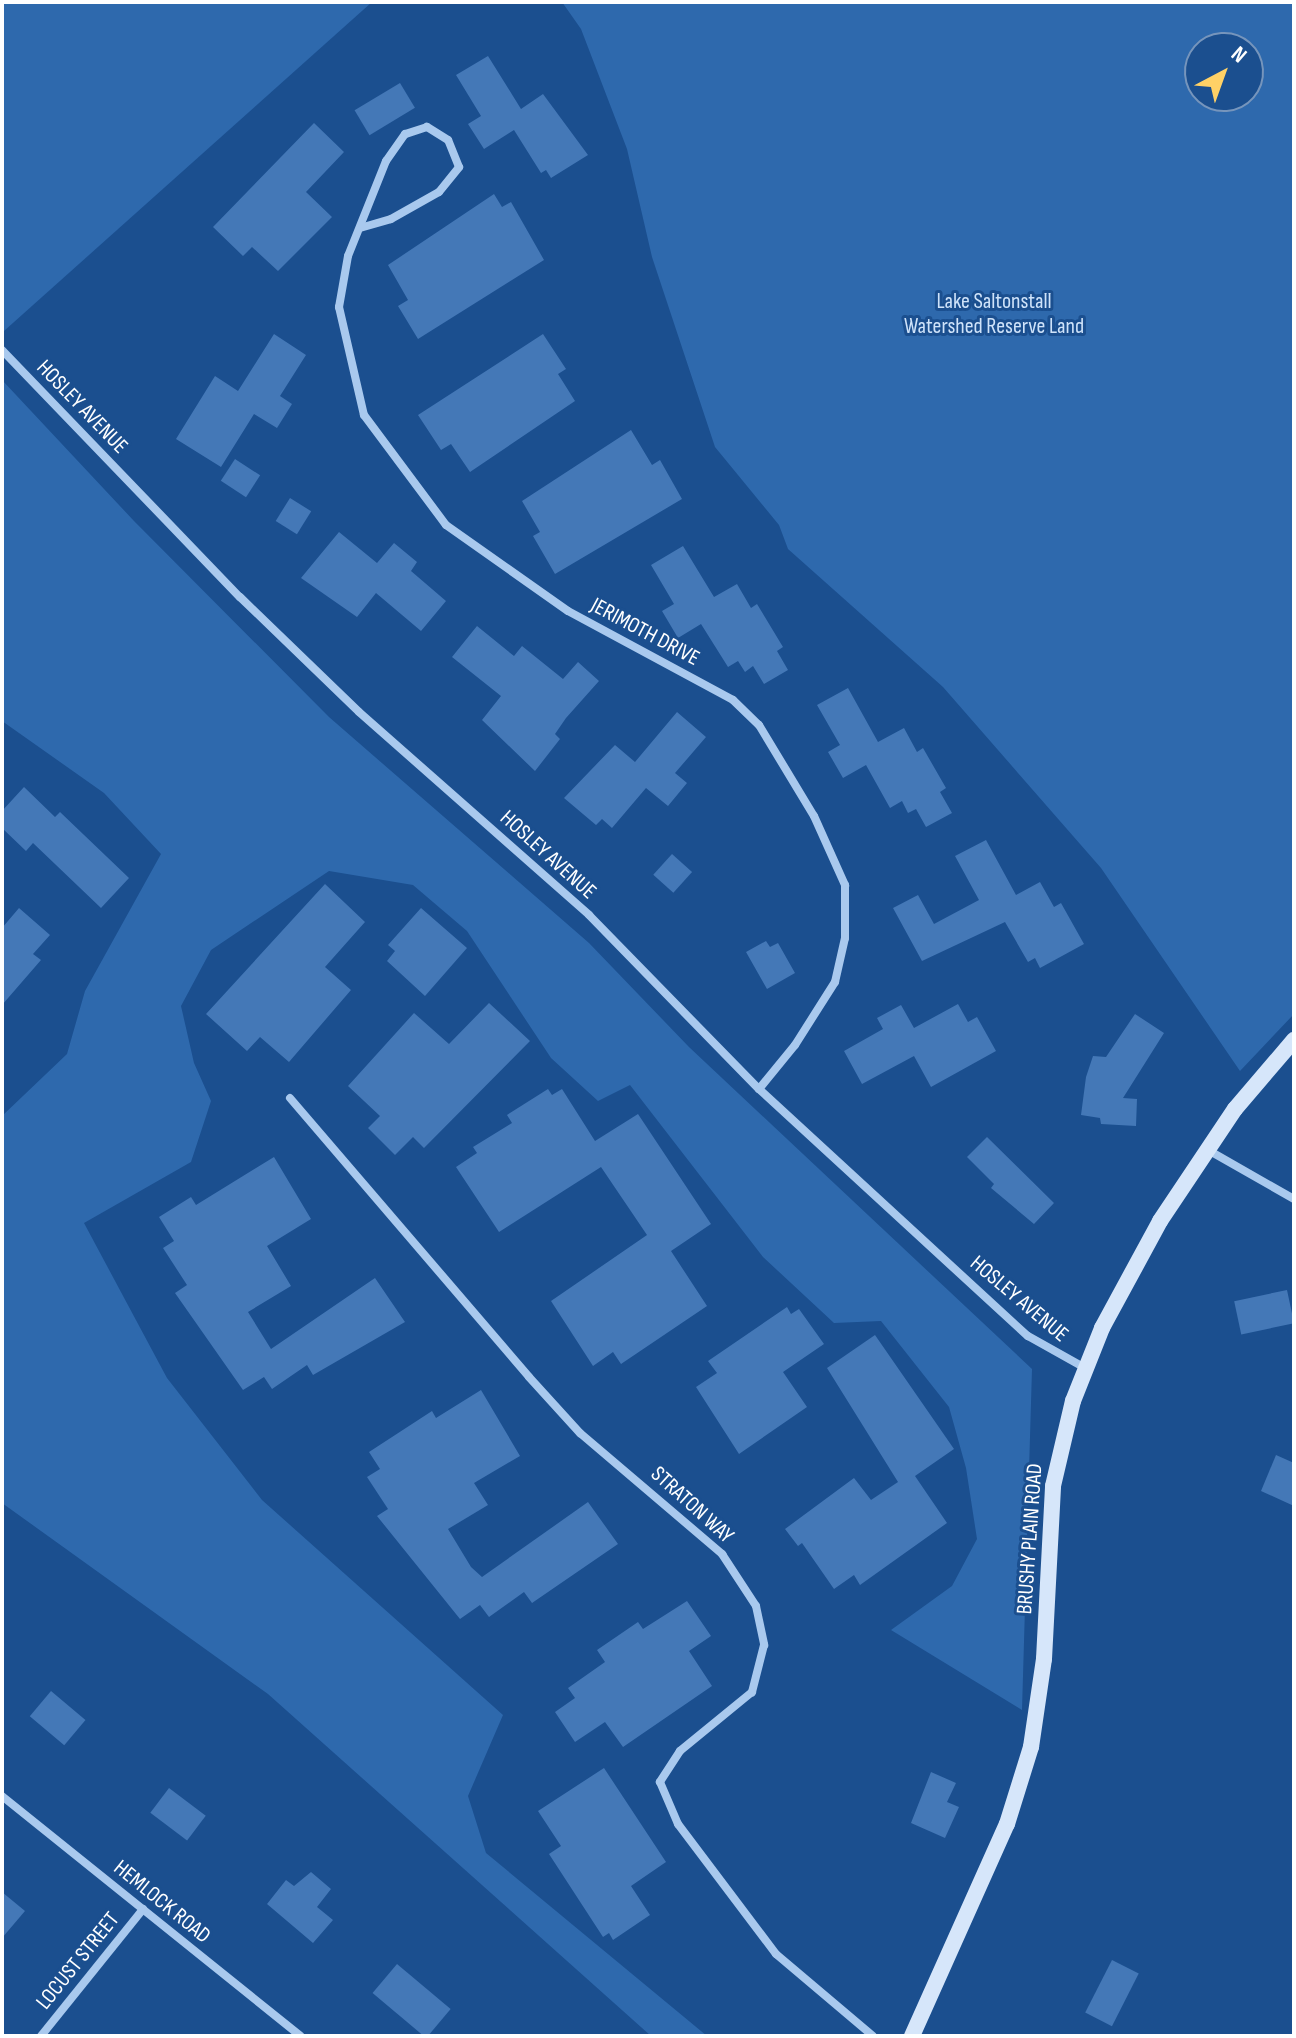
<!DOCTYPE html>
<style>
body{margin:0}
#map{position:relative;width:1296px;height:2038px;overflow:hidden;background:#1b4f8f;font-family:"Sofia Sans Condensed",sans-serif}
div>[style]{position:absolute}
.green>*{inset:0;background:#2e69ad}
.building>*{inset:0;background:#4478b7;transform-origin:0 0}
.street>*{height:8px;margin:-4px;padding:0 4px;transform-origin:4px;border-radius:4px;background:#a9c9ee}
.secondary>*{height:16px;margin:-8px;padding:0 8px;transform-origin:8px;border-radius:8px;background:#d6e6fa}
span{translate:-50% -50%;white-space:nowrap;text-align:center;line-height:1.15;-webkit-text-stroke:6px #1b4f8f;paint-order:stroke}
.park-label{font-size:22px;color:#cfe3fa}
.street-label{font-size:22px;color:#fff}
.frame{position:absolute;inset:0;border:4px solid #fff;pointer-events:none}
.north{position:absolute;left:1184px;top:32px;width:80px;height:80px;box-sizing:border-box;background:#1b4f8f;border:2px solid #7695bc;border-radius:50%;rotate:41deg;font-size:22px;font-weight:700;line-height:32px;text-align:center;color:#fff}
.north::after{content:'';display:block;margin:auto;width:28px;height:36px;background:#ffd166;clip-path:polygon(50% 0,100% 100%,50% 72%,0 100%)}
</style>
<div id="map">
<div class="green">
<div style="clip-path:polygon(2px 2px,372px 2px,4px 331px)"></div>
<div style="clip-path:polygon(evenodd,562px 2px,1294px 2px,1294px 1014px,1240px 1071px,1101px 868px,943px 687px,788px 549px,779px 525px,715px 447px,652px 257px,627px 149px,581px 29px,562px 2px,1200px 48px,1248px 48px,1248px 96px,1200px 96px,1200px 48px)"></div>
<div style="clip-path:polygon(2px 380px,134px 521px,329px 717px,589px 943px,689px 1047px,1032px 1369px,1022px 1710px,891px 1630px,952px 1586px,977px 1539px,966px 1468px,949px 1407px,881px 1321px,834px 1323px,763px 1257px,630px 1085px,598px 1101px,551px 1058px,467px 931px,413px 885px,329px 871px,211px 950px,181px 1006px,194px 1063px,211px 1101px,191px 1162px,84px 1223px,167px 1378px,262px 1500px,503px 1715px,468px 1796px,486px 1853px,707px 2036px,651px 2036px,268px 1694px,2px 1503px,2px 1116px,67px 1054px,85px 991px,161px 854px,104px 793px,2px 721px)"></div>
</div>
<div class="building">
<div style="clip-path:polygon(488px 56px,521px 109px,543px 94px,588px 155px,551px 178px,546px 170px,541px 173px,514px 130px,484px 149px,468px 124px,481px 116px,456px 75px)"></div>
<div style="left:400px;top:83px;width:29px;height:53px;rotate:59deg"></div>
<div style="clip-path:polygon(314px 123px,344px 152px,306px 192px,332px 217px,278px 271px,252px 247px,243px 256px,213px 227px)"></div>
<div style="clip-path:polygon(494px 194px,502px 207px,511px 202px,544px 260px,418px 339px,398px 306px,408px 300px,388px 265px)"></div>
<div style="clip-path:polygon(274px 334px,306px 355px,280px 396px,292px 404px,277px 428px,254px 414px,221px 467px,176px 439px,215px 376px,238px 391px)"></div>
<div style="clip-path:polygon(543px 334px,566px 369px,558px 374px,575px 401px,470px 472px,451px 444px,441px 450px,418px 415px)"></div>
<div style="clip-path:polygon(631px 430px,652px 465px,660px 460px,682px 499px,555px 574px,533px 536px,540px 532px,522px 501px)"></div>
<div style="left:235px;top:459px;width:30px;height:26px;rotate:33deg"></div>
<div style="left:290px;top:498px;width:25px;height:27px;rotate:32deg"></div>
<div style="clip-path:polygon(339px 532px,377px 563px,394px 543px,417px 562px,411px 571px,446px 601px,421px 631px,376px 593px,357px 617px,301px 578px)"></div>
<div style="clip-path:polygon(683px 546px,714px 597px,737px 584px,751px 608px,757px 604px,783px 647px,777px 651px,788px 670px,764px 684px,753px 666px,745px 672px,738px 661px,728px 667px,701px 624px,678px 638px,662px 611px,674px 604px,651px 565px)"></div>
<div style="clip-path:polygon(477px 626px,514px 656px,522px 646px,563px 679px,578px 662px,599px 681px,566px 718px,555px 734px,560px 739px,535px 771px,482px 720px,501px 696px,452px 657px)"></div>
<div style="clip-path:polygon(848px 688px,878px 742px,904px 728px,917px 752px,923px 748px,946px 788px,940px 792px,952px 813px,926px 827px,916px 809px,908px 813px,902px 801px,890px 808px,866px 765px,843px 778px,828px 752px,840px 745px,817px 705px)"></div>
<div style="clip-path:polygon(677px 712px,706px 737px,675px 773px,687px 783px,668px 806px,646px 788px,612px 828px,602px 819px,596px 825px,564px 798px,615px 745px,635px 762px)"></div>
<div style="clip-path:polygon(24px 787px,55px 817px,60px 812px,129px 878px,101px 908px,33px 843px,26px 851px,2px 828px,2px 811px)"></div>
<div style="clip-path:polygon(986px 840px,1016px 895px,1040px 882px,1054px 907px,1061px 903px,1084px 944px,1040px 968px,1035px 958px,1028px 962px,1005px 922px,922px 961px,893px 908px,918px 895px,934px 924px,979px 900px,955px 856px)"></div>
<div style="left:672px;top:854px;width:27px;height:28px;rotate:42deg"></div>
<div style="clip-path:polygon(325px 884px,365px 922px,325px 967px,351px 990px,289px 1062px,260px 1037px,247px 1051px,206px 1014px)"></div>
<div style="clip-path:polygon(19px 908px,50px 935px,33px 954px,41px 960px,2px 1005px,2px 928px)"></div>
<div style="clip-path:polygon(421px 908px,467px 948px,425px 996px,387px 961px,395px 951px,388px 945px)"></div>
<div style="clip-path:polygon(766px 941px,770px 947px,778px 943px,795px 973px,767px 989px,746px 952px)"></div>
<div style="clip-path:polygon(489px 1003px,530px 1041px,424px 1148px,413px 1137px,395px 1155px,368px 1128px,380px 1116px,348px 1086px,414px 1013px,449px 1044px)"></div>
<div style="clip-path:polygon(958px 1004px,968px 1022px,977px 1017px,996px 1051px,931px 1087px,914px 1056px,862px 1084px,844px 1051px,883px 1029px,877px 1018px,901px 1005px,914px 1028px)"></div>
<div style="clip-path:polygon(1135px 1014px,1164px 1033px,1123px 1098px,1137px 1099px,1136px 1126px,1101px 1124px,1100px 1118px,1081px 1115px,1086px 1077px,1093px 1056px,1106px 1057px)"></div>
<div style="clip-path:polygon(548px 1089px,552px 1095px,562px 1089px,595px 1141px,638px 1114px,711px 1224px,671px 1251px,707px 1306px,621px 1364px,613px 1352px,593px 1366px,551px 1301px,647px 1235px,601px 1167px,499px 1232px,456px 1167px,477px 1153px,473px 1147px,512px 1123px,507px 1115px)"></div>
<div style="clip-path:polygon(987px 1137px,1054px 1203px,1034px 1224px,991px 1188px,994px 1184px,967px 1157px)"></div>
<div style="clip-path:polygon(274px 1157px,311px 1219px,267px 1246px,291px 1286px,248px 1312px,271px 1349px,375px 1278px,405px 1322px,313px 1375px,307px 1365px,272px 1389px,264px 1377px,243px 1390px,175px 1293px,187px 1285px,163px 1248px,174px 1241px,159px 1217px,191px 1197px,196px 1205px)"></div>
<div style="left:1287px;top:1290px;width:34px;height:54px;rotate:78deg"></div>
<div style="clip-path:polygon(787px 1307px,791px 1314px,799px 1309px,824px 1344px,783px 1372px,807px 1407px,739px 1454px,696px 1387px,717px 1373px,708px 1361px)"></div>
<div style="clip-path:polygon(875px 1335px,954px 1449px,915px 1476px,947px 1523px,860px 1585px,854px 1575px,834px 1589px,802px 1543px,798px 1546px,785px 1529px,854px 1478px,871px 1500px,898px 1482px,827px 1368px)"></div>
<div style="clip-path:polygon(481px 1390px,520px 1456px,474px 1483px,488px 1505px,448px 1529px,471px 1567px,482px 1577px,588px 1502px,618px 1544px,532px 1603px,524px 1592px,489px 1617px,480px 1605px,460px 1619px,377px 1516px,388px 1509px,367px 1477px,380px 1469px,369px 1452px,432px 1411px,436px 1418px)"></div>
<div style="clip-path:polygon(1276px 1455px,1294px 1463px,1294px 1506px,1261px 1491px)"></div>
<div style="clip-path:polygon(687px 1601px,711px 1636px,689px 1651px,712px 1686px,623px 1747px,605px 1722px,575px 1742px,555px 1712px,575px 1698px,568px 1688px,605px 1662px,597px 1650px,638px 1622px,643px 1629px)"></div>
<div style="left:51px;top:1691px;width:45px;height:33px;rotate:40deg"></div>
<div style="clip-path:polygon(604px 1768px,666px 1862px,631px 1886px,650px 1915px,613px 1940px,609px 1933px,603px 1937px,549px 1854px,561px 1846px,538px 1811px)"></div>
<div style="clip-path:polygon(931px 1772px,956px 1783px,947px 1802px,959px 1807px,945px 1838px,911px 1823px)"></div>
<div style="left:169px;top:1788px;width:46px;height:31px;rotate:37deg"></div>
<div style="clip-path:polygon(311px 1872px,331px 1889px,317px 1907px,333px 1920px,313px 1943px,267px 1904px,286px 1880px,294px 1886px)"></div>
<div style="clip-path:polygon(2px 1892px,25px 1911px,2px 1938px)"></div>
<div style="left:1112px;top:1960px;width:30px;height:59px;rotate:27deg"></div>
<div style="left:397px;top:1964px;width:70px;height:38px;rotate:40deg"></div>
</div>
<div class="street">
<div style="left:360px;top:228px;width:32px;rotate:-16deg"></div>
<div style="left:391px;top:219px;width:55px;rotate:-29.4deg"></div>
<div style="left:439px;top:192px;width:32px;rotate:-51deg"></div>
<div style="left:459px;top:167px;width:29px;rotate:-112deg"></div>
<div style="left:448px;top:140px;width:25px;rotate:-148deg"></div>
<div style="left:427px;top:127px;width:23px;rotate:162deg"></div>
<div style="left:405px;top:134px;width:33px;rotate:125deg"></div>
<div style="left:386px;top:161px;width:102px;rotate:111.8deg"></div>
<div style="left:348px;top:256px;width:52px;rotate:100deg"></div>
<div style="left:339px;top:307px;width:111px;rotate:77deg"></div>
<div style="left:364px;top:415px;width:137px;rotate:53.3deg"></div>
<div style="left:446px;top:525px;width:149px;rotate:35.2deg"></div>
<div style="left:568px;top:611px;width:187px;rotate:28.3deg"></div>
<div style="left:733px;top:700px;width:36px;rotate:44deg"></div>
<div style="left:759px;top:725px;width:106px;rotate:58.9deg"></div>
<div style="left:814px;top:816px;width:76px;rotate:65.8deg"></div>
<div style="left:845px;top:885px;width:53px;rotate:90deg"></div>
<div style="left:845px;top:938px;width:45px;rotate:102.8deg"></div>
<div style="left:835px;top:982px;width:75px;rotate:122.4deg"></div>
<div style="left:795px;top:1045px;width:57px;rotate:129.3deg"></div>
<div style="left:2px;top:350px;width:343px;rotate:46.1deg"></div>
<div style="left:240px;top:597px;width:165px;rotate:44deg"></div>
<div style="left:359px;top:712px;width:307px;rotate:41.4deg"></div>
<div style="left:589px;top:915px;width:243px;rotate:45.7deg"></div>
<div style="left:759px;top:1089px;width:365px;rotate:42.6deg"></div>
<div style="left:1028px;top:1336px;width:65px;rotate:29.3deg"></div>
<div style="left:290px;top:1098px;width:367px;rotate:49.4deg"></div>
<div style="left:529px;top:1377px;width:76px;rotate:47.7deg"></div>
<div style="left:580px;top:1433px;width:187px;rotate:40.4deg"></div>
<div style="left:722px;top:1554px;width:62px;rotate:56.8deg"></div>
<div style="left:756px;top:1606px;width:40px;rotate:78deg"></div>
<div style="left:764px;top:1645px;width:49px;rotate:104.3deg"></div>
<div style="left:752px;top:1692px;width:93px;rotate:140.7deg"></div>
<div style="left:680px;top:1751px;width:37px;rotate:123deg"></div>
<div style="left:660px;top:1782px;width:46px;rotate:66.8deg"></div>
<div style="left:678px;top:1824px;width:163px;rotate:53deg"></div>
<div style="left:776px;top:1954px;width:127px;rotate:40.2deg"></div>
<div style="left:1208px;top:1150px;width:99px;rotate:29.7deg"></div>
<div style="left:2px;top:1796px;width:383px;rotate:38.8deg"></div>
<div style="left:41px;top:2036px;width:163px;rotate:-51.2deg"></div>
</div>
<div class="secondary">
<div style="left:912px;top:2036px;width:232px;rotate:-65.9deg"></div>
<div style="left:1007px;top:1824px;width:81px;rotate:-72.7deg"></div>
<div style="left:1031px;top:1747px;width:89px;rotate:-81.6deg"></div>
<div style="left:1044px;top:1659px;width:173px;rotate:-87deg"></div>
<div style="left:1053px;top:1486px;width:87px;rotate:-76.8deg"></div>
<div style="left:1073px;top:1401px;width:79px;rotate:-68.3deg"></div>
<div style="left:1102px;top:1328px;width:122px;rotate:-61.5deg"></div>
<div style="left:1160px;top:1221px;width:135px;rotate:-56.2deg"></div>
<div style="left:1235px;top:1109px;width:91px;rotate:-49.5deg"></div>
</div>
<div class="park-label">
<span style="left:994px;top:314px">Lake Saltonstall<br>Watershed Reserve Land</span>
</div>
<div class="street-label">
<span style="left:82px;top:407px;rotate:46deg">HOSLEY AVENUE</span>
<span style="left:645px;top:632px;rotate:28deg">JERIMOTH DRIVE</span>
<span style="left:548px;top:855px;rotate:42deg">HOSLEY AVENUE</span>
<span style="left:1019px;top:1299px;rotate:40deg">HOSLEY AVENUE</span>
<span style="left:692px;top:1505px;rotate:42deg">STRATON WAY</span>
<span style="left:1030px;top:1539px;rotate:-86deg">BRUSHY PLAIN ROAD</span>
<span style="left:162px;top:1902px;rotate:39deg">HEMLOCK ROAD</span>
<span style="left:78px;top:1961px;rotate:-51deg">LOCUST STREET</span>
</div>
<div class="frame"></div>
<div class="north">N</div>
</div>
